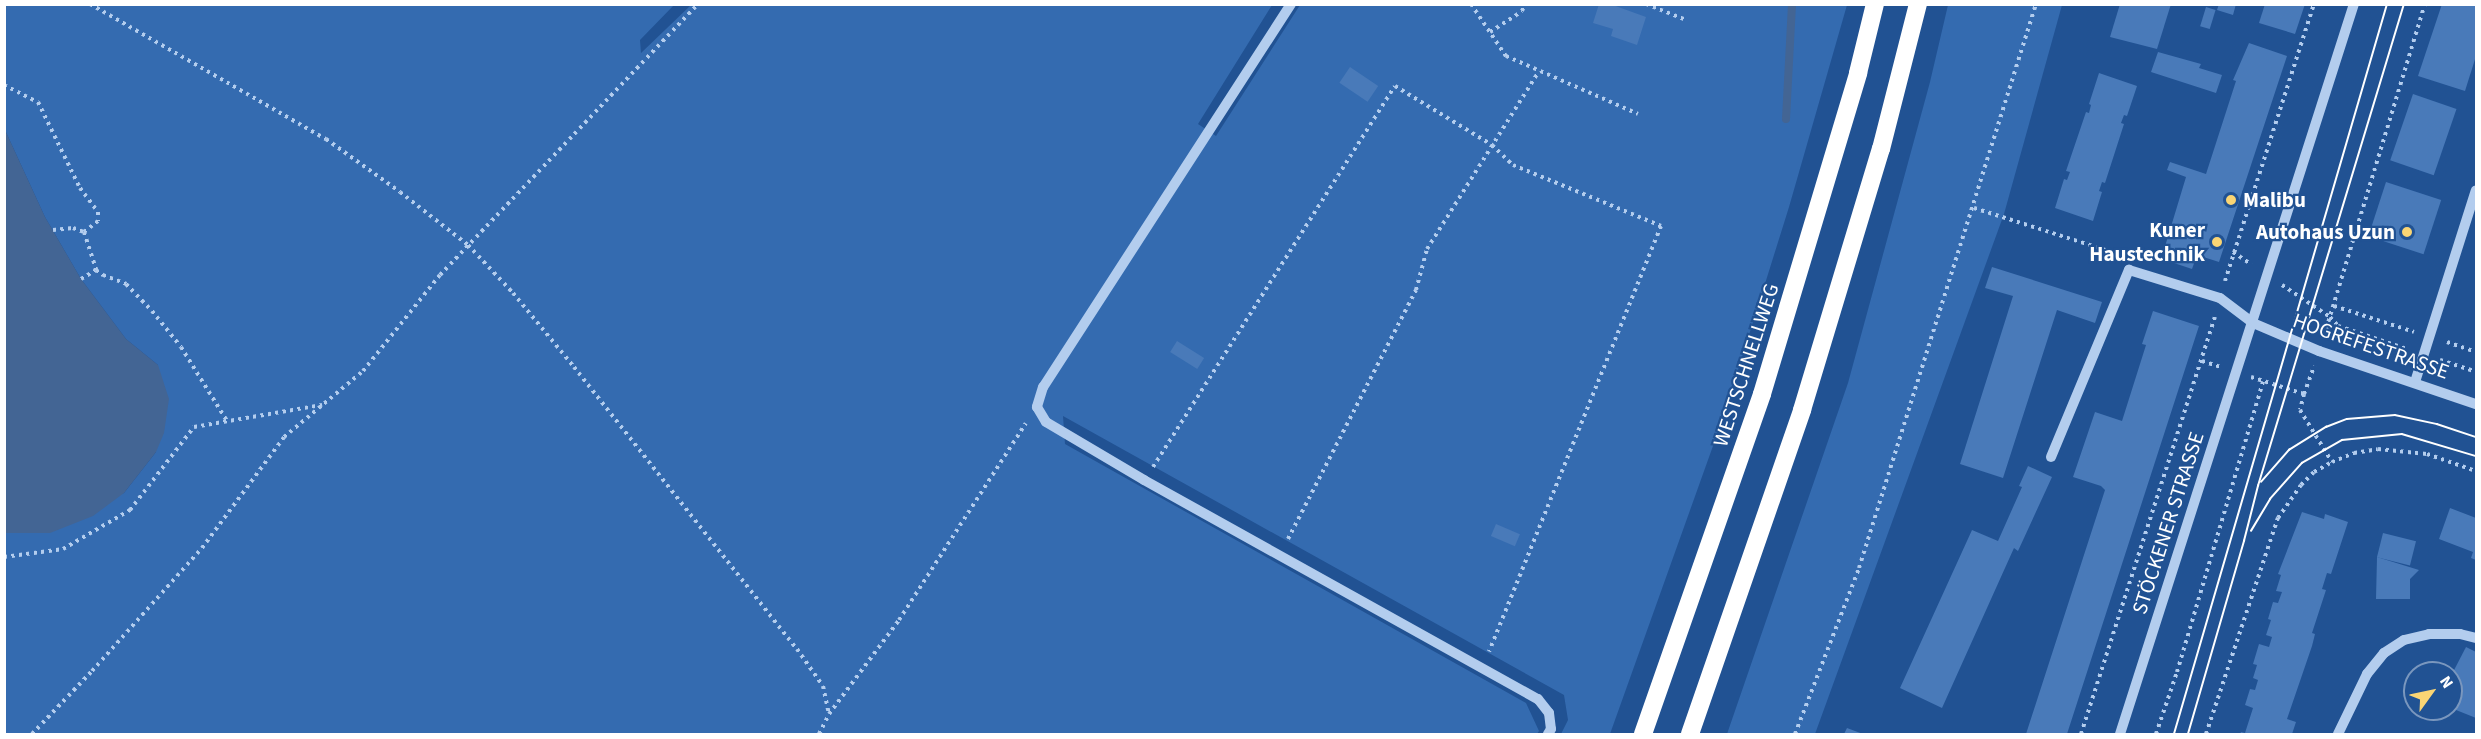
<!DOCTYPE html>
<meta charset="utf-8">
<style>
body{margin:0}
#map{position:relative;width:2481px;height:739px;overflow:hidden;background:#215293;font-family:"Source Sans 3",sans-serif}
div>[style]{position:absolute}
.green>*{inset:0;background:#346bb0}
.water>*{inset:0;background:#436594}
.stream>*{height:8px;margin:-4px;padding:0 4px;transform-origin:4px;border-radius:4px;background:#436594}
.building>*{inset:0;background:#497ab9;transform-origin:0 0}
.path>*{height:4px;margin-top:-2px;transform-origin:0;background:repeating-linear-gradient(90deg,#b3cdee 0 3px,transparent 0 7.5px)}
.minor>*{height:10px;margin:-5px;padding:0 5px;transform-origin:5px;border-radius:5px;background:#b3cdee}
.highway>*{height:18px;margin:-9px;padding:0 9px;transform-origin:9px;border-radius:9px;background:#fff}
.tram>*{height:1.5px;margin:-0.75px;padding:0 0.75px;transform-origin:0.75px;border-radius:0.75px;background:#fff}
.dots>*{width:16px;height:16px;translate:-50% -50%;box-sizing:border-box;border:3px solid #215293;border-radius:50%}
span{translate:-50% -50%;white-space:nowrap;text-align:center;line-height:1.15;-webkit-text-stroke:4.5px #215293;paint-order:stroke}
.poi-label{font-size:21px;color:#fff;font-weight:700}
.left{translate:0 -50%;text-align:left}
.right{translate:-100% -50%;text-align:right}
.street-label{font-size:21px;color:#fff}
.frame{position:absolute;inset:0;border:6px solid #fff;pointer-events:none}
.north{position:absolute;left:2403px;top:661px;width:60px;height:60px;box-sizing:border-box;background:#215293;border:2px solid #7a97be;border-radius:50%;rotate:57deg;font-size:16px;font-weight:700;line-height:24px;text-align:center;color:#fff}
.north::after{content:'';display:block;margin:auto;width:21px;height:27px;background:#fad574;clip-path:polygon(50% 0,100% 100%,50% 72%,0 100%)}
</style>
<div id="map">
<div class="green">
<div style="clip-path:polygon(4px 5px,674px 5px,640px 40px,641px 53px,691px 5px,1272px 5px,1198px 124px,1216px 136px,1300px 5px,1847px 5px,1789px 207px,1723px 418px,1610px 734px,1561px 734px,1568px 720px,1564px 695px,1063px 416px,1065px 444px,1526px 703px,1539px 731px,1537px 734px,5px 734px,5px 533px,14px 532px,124px 493px,156px 452px,158px 365px,126px 339px,81px 279px,45px 217px,5px 130px)"></div>
<div style="clip-path:polygon(1948px 5px,2062px 5px,2004px 214px,1815px 734px,1727px 734px,1848px 383px,1930px 82px)"></div>
</div>
<div class="water">
<div style="clip-path:polygon(5px 130px,45px 217px,81px 279px,126px 339px,158px 365px,169px 399px,164px 433px,156px 452px,124px 493px,93px 516px,50px 533px,5px 533px)"></div>
</div>
<div class="stream">
<div style="left:1786px;top:119px;width:115px;rotate:-87deg"></div>
</div>
<div class="building">
<div style="clip-path:polygon(1599px 4px,1610px 4px,1646px 17px,1637px 45px,1611px 36px,1613px 29px,1593px 23px)"></div>
<div style="clip-path:polygon(2120px 4px,2171px 4px,2157px 49px,2110px 37px)"></div>
<div style="clip-path:polygon(2219px 4px,2236px 4px,2233px 15px,2217px 10px)"></div>
<div style="clip-path:polygon(2265px 4px,2305px 4px,2295px 34px,2259px 23px)"></div>
<div style="clip-path:polygon(2442px 4px,2476px 4px,2476px 56px,2465px 91px,2418px 76px)"></div>
<div style="left:2206px;top:7px;width:10px;height:20px;rotate:17deg"></div>
<div style="clip-path:polygon(2249px 43px,2287px 56px,2219px 262px,2197px 255px,2192px 269px,2165px 260px,2163px 253px,2186px 177px,2167px 170px,2170px 162px,2206px 174px,2236px 81px,2233px 80px)"></div>
<div style="clip-path:polygon(2158px 52px,2201px 64px,2199px 68px,2222px 75px,2216px 93px,2151px 72px)"></div>
<div style="left:1350px;top:67px;width:34px;height:19px;rotate:34deg"></div>
<div style="clip-path:polygon(2099px 73px,2137px 86px,2127px 116px,2124px 115px,2121px 123px,2124px 124px,2105px 183px,2102px 182px,2099px 191px,2102px 192px,2093px 221px,2055px 208px,2064px 179px,2067px 180px,2070px 172px,2066px 171px,2086px 112px,2089px 113px,2091px 105px,2089px 104px)"></div>
<div style="left:2413px;top:94px;width:46px;height:70px;rotate:19deg"></div>
<div style="left:2386px;top:182px;width:58px;height:57px;rotate:18deg"></div>
<div style="clip-path:polygon(1992px 267px,2102px 302px,2095px 323px,2057px 310px,2003px 478px,1960px 464px,2013px 296px,1985px 288px)"></div>
<div style="clip-path:polygon(2153px 311px,2199px 326px,2067px 734px,2026px 734px,2105px 490px,2101px 486px,2073px 477px,2095px 412px,2122px 421px,2146px 345px,2142px 344px)"></div>
<div style="left:1177px;top:341px;width:32px;height:13px;rotate:32deg"></div>
<div style="clip-path:polygon(2028px 466px,2052px 477px,2018px 551px,2014px 548px,1942px 708px,1900px 688px,1972px 530px,1998px 541px,2022px 487px,2019px 486px)"></div>
<div style="clip-path:polygon(2450px 508px,2476px 518px,2476px 560px,2471px 558px,2473px 552px,2439px 539px)"></div>
<div style="clip-path:polygon(2302px 512px,2324px 519px,2325px 514px,2348px 522px,2331px 574px,2327px 573px,2322px 589px,2326px 590px,2312px 633px,2315px 634px,2312px 646px,2287px 719px,2296px 722px,2292px 734px,2240px 734px,2241px 732px,2245px 733px,2253px 708px,2245px 705px,2250px 689px,2255px 690px,2258px 680px,2253px 678px,2257px 665px,2253px 664px,2259px 644px,2269px 647px,2272px 637px,2266px 635px,2271px 620px,2268px 619px,2273px 602px,2278px 603px,2282px 592px,2276px 591px,2281px 575px,2278px 574px)"></div>
<div style="left:1496px;top:524px;width:26px;height:13px;rotate:23deg"></div>
<div style="left:2383px;top:533px;width:34px;height:25px;rotate:14deg"></div>
<div style="clip-path:polygon(2377px 557px,2419px 570px,2410px 579px,2410px 599px,2376px 599px)"></div>
<div style="clip-path:polygon(2466px 647px,2476px 652px,2476px 718px,2451px 708px,2451px 676px)"></div>
<div style="clip-path:polygon(1847px 728px,1863px 734px,1844px 734px)"></div>
</div>
<div class="path">
<div style="left:90px;top:4px;width:272px;rotate:29.8deg"></div>
<div style="left:326px;top:139px;width:91px;rotate:35.6deg"></div>
<div style="left:400px;top:192px;width:86px;rotate:37.9deg"></div>
<div style="left:468px;top:245px;width:66px;rotate:46.8deg"></div>
<div style="left:513px;top:293px;width:96px;rotate:50.5deg"></div>
<div style="left:574px;top:367px;width:360px;rotate:51.7deg"></div>
<div style="left:797px;top:649px;width:45px;rotate:54.9deg"></div>
<div style="left:823px;top:686px;width:29px;rotate:78deg"></div>
<div style="left:1471px;top:4px;width:63px;rotate:56.1deg"></div>
<div style="left:1506px;top:56px;width:144px;rotate:23.7deg"></div>
<div style="left:1646px;top:4px;width:43px;rotate:21.8deg"></div>
<div style="left:1490px;top:32px;width:38px;rotate:-33deg"></div>
<div style="left:1522px;top:11px;width:8px;rotate:-67deg"></div>
<div style="left:4px;top:85px;width:38px;rotate:27deg"></div>
<div style="left:38px;top:102px;width:96px;rotate:64deg"></div>
<div style="left:80px;top:188px;width:30px;rotate:53deg"></div>
<div style="left:98px;top:212px;width:9px;rotate:90deg"></div>
<div style="left:98px;top:221px;width:18px;rotate:142deg"></div>
<div style="left:84px;top:232px;width:40px;rotate:72deg"></div>
<div style="left:96px;top:270px;width:9px;rotate:36deg"></div>
<div style="left:103px;top:275px;width:25px;rotate:21deg"></div>
<div style="left:126px;top:284px;width:37px;rotate:46deg"></div>
<div style="left:152px;top:311px;width:46px;rotate:51.1deg"></div>
<div style="left:181px;top:347px;width:87px;rotate:58.1deg"></div>
<div style="left:1974px;top:208px;width:154px;rotate:17.7deg"></div>
<div style="left:53px;top:230px;width:20px;rotate:-6deg"></div>
<div style="left:73px;top:228px;width:12px;rotate:20deg"></div>
<div style="left:2233px;top:252px;width:22px;rotate:34deg"></div>
<div style="left:81px;top:279px;width:17px;rotate:-31deg"></div>
<div style="left:2225px;top:281px;width:291px;rotate:-72.2deg"></div>
<div style="left:2282px;top:285px;width:58px;rotate:33.7deg"></div>
<div style="left:2330px;top:317px;width:12px;rotate:48deg"></div>
<div style="left:2338px;top:326px;width:73px;rotate:18.4deg"></div>
<div style="left:2334px;top:306px;width:84px;rotate:18deg"></div>
<div style="left:2324px;top:336px;width:347px;rotate:-73.1deg"></div>
<div style="left:2447px;top:342px;width:31px;rotate:19deg"></div>
<div style="left:2440px;top:360px;width:38px;rotate:18deg"></div>
<div style="left:2202px;top:361px;width:20px;rotate:18deg"></div>
<div style="left:2251px;top:377px;width:56px;rotate:17.8deg"></div>
<div style="left:2304px;top:394px;width:30px;rotate:-70deg"></div>
<div style="left:2304px;top:394px;width:16px;rotate:104deg"></div>
<div style="left:2300px;top:410px;width:61px;rotate:58.4deg"></div>
<div style="left:1153px;top:467px;width:451px;rotate:-57.6deg"></div>
<div style="left:1395px;top:86px;width:114px;rotate:31.3deg"></div>
<div style="left:1492px;top:145px;width:29px;rotate:44deg"></div>
<div style="left:1513px;top:165px;width:160px;rotate:22.4deg"></div>
<div style="left:1661px;top:226px;width:459px;rotate:112deg"></div>
<div style="left:1288px;top:539px;width:280px;rotate:-62.8deg"></div>
<div style="left:1416px;top:290px;width:42px;rotate:-75deg"></div>
<div style="left:1427px;top:249px;width:210px;rotate:-57.8deg"></div>
<div style="left:4px;top:557px;width:60px;rotate:-7.7deg"></div>
<div style="left:63px;top:549px;width:78px;rotate:-30.2deg"></div>
<div style="left:130px;top:510px;width:105px;rotate:-52.4deg"></div>
<div style="left:194px;top:427px;width:130px;rotate:-9.8deg"></div>
<div style="left:32px;top:734px;width:87px;rotate:-46.4deg"></div>
<div style="left:92px;top:671px;width:165px;rotate:-48.2deg"></div>
<div style="left:202px;top:548px;width:138px;rotate:-53.5deg"></div>
<div style="left:284px;top:437px;width:103px;rotate:-39.9deg"></div>
<div style="left:363px;top:371px;width:123px;rotate:-51.3deg"></div>
<div style="left:440px;top:275px;width:374px;rotate:-46.4deg"></div>
<div style="left:819px;top:734px;width:22px;rotate:-63deg"></div>
<div style="left:829px;top:714px;width:117px;rotate:-53.3deg"></div>
<div style="left:899px;top:620px;width:234px;rotate:-57.2deg"></div>
<div style="left:1795px;top:734px;width:178px;rotate:-68.9deg"></div>
<div style="left:1859px;top:568px;width:591px;rotate:-72.58deg"></div>
<div style="left:2081px;top:734px;width:438px;rotate:-72.2deg"></div>
<div style="left:2156px;top:734px;width:65px;rotate:-71.3deg"></div>
<div style="left:2177px;top:672px;width:303px;rotate:-73.5deg"></div>
<div style="left:2206px;top:734px;width:228px;rotate:-71.6deg"></div>
<div style="left:2278px;top:518px;width:40px;rotate:-55.1deg"></div>
<div style="left:2301px;top:485px;width:18px;rotate:-45deg"></div>
<div style="left:2314px;top:472px;width:21px;rotate:-29deg"></div>
<div style="left:2332px;top:462px;width:24px;rotate:-22deg"></div>
<div style="left:2354px;top:453px;width:24px;rotate:-9deg"></div>
<div style="left:2378px;top:449px;width:49px;rotate:5.8deg"></div>
<div style="left:2427px;top:454px;width:52px;rotate:19.1deg"></div>
</div>
<div class="minor">
<div style="left:1291px;top:4px;width:456px;rotate:122.9deg"></div>
<div style="left:1043px;top:387px;width:21px;rotate:107deg"></div>
<div style="left:1037px;top:407px;width:17px;rotate:59deg"></div>
<div style="left:1046px;top:422px;width:114px;rotate:30.6deg"></div>
<div style="left:1144px;top:480px;width:451px;rotate:29.1deg"></div>
<div style="left:1538px;top:699px;width:18px;rotate:52deg"></div>
<div style="left:1549px;top:713px;width:16px;rotate:83deg"></div>
<div style="left:1551px;top:729px;width:6px;rotate:121deg"></div>
<div style="left:2415px;top:382px;width:201px;rotate:-72.4deg"></div>
<div style="left:2051px;top:457px;width:203px;rotate:-67.4deg"></div>
<div style="left:2129px;top:270px;width:95px;rotate:17.1deg"></div>
<div style="left:2220px;top:298px;width:41px;rotate:37.1deg"></div>
<div style="left:2253px;top:323px;width:72px;rotate:23deg"></div>
<div style="left:2319px;top:351px;width:166px;rotate:18.7deg"></div>
<div style="left:2120px;top:734px;width:767px;rotate:-72.23deg"></div>
<div style="left:2338px;top:734px;width:67px;rotate:-64.2deg"></div>
<div style="left:2367px;top:674px;width:27px;rotate:-51deg"></div>
<div style="left:2384px;top:653px;width:24px;rotate:-33deg"></div>
<div style="left:2404px;top:640px;width:26px;rotate:-13deg"></div>
<div style="left:2429px;top:634px;width:31px"></div>
<div style="left:2460px;top:634px;width:16px;rotate:14deg"></div>
</div>
<div class="highway">
<div style="left:1643px;top:734px;width:360px;rotate:-70.7deg"></div>
<div style="left:1762px;top:394px;width:335px;rotate:-73.3deg"></div>
<div style="left:1858px;top:73px;width:71px;rotate:-76.2deg"></div>
<div style="left:1690px;top:734px;width:343px;rotate:-70.9deg"></div>
<div style="left:1802px;top:410px;width:273px;rotate:-73.2deg"></div>
<div style="left:1881px;top:149px;width:150px;rotate:-75.7deg"></div>
</div>
<div class="tram">
<div style="left:2261px;top:482px;width:43px;rotate:-48.8deg"></div>
<div style="left:2289px;top:450px;width:44px;rotate:-31.9deg"></div>
<div style="left:2326px;top:427px;width:22px;rotate:-21deg"></div>
<div style="left:2347px;top:419px;width:48px;rotate:-4.8deg"></div>
<div style="left:2395px;top:415px;width:43px;rotate:12.1deg"></div>
<div style="left:2437px;top:424px;width:41px;rotate:18.4deg"></div>
<div style="left:2251px;top:531px;width:37px;rotate:-59deg"></div>
<div style="left:2270px;top:499px;width:48px;rotate:-48.4deg"></div>
<div style="left:2302px;top:463px;width:46px;rotate:-29.9deg"></div>
<div style="left:2342px;top:440px;width:60px;rotate:-5.7deg"></div>
<div style="left:2402px;top:434px;width:77px;rotate:16.6deg"></div>
<div style="left:2174px;top:734px;width:760px;rotate:-73.73deg"></div>
<div style="left:2188px;top:734px;width:201px;rotate:-73.8deg"></div>
<div style="left:2244px;top:541px;width:57px;rotate:-75.7deg"></div>
<div style="left:2258px;top:486px;width:504px;rotate:-73.15deg"></div>
</div>
<div class="dots">
<div style="left:2231px;top:200px;background:#fad574"></div>
<div style="left:2407px;top:232px;background:#fad574"></div>
<div style="left:2217px;top:242px;background:#fad574"></div>
</div>
<div class="poi-label">
<span class="left" style="left:2243px;top:200px">Malibu</span>
<span class="right" style="left:2205px;top:242px">Kuner<br>Haustechnik</span>
<span class="right" style="left:2395px;top:232px">Autohaus Uzun</span>
</div>
<div class="street-label">
<span style="left:2371px;top:346px;rotate:19deg">HOGREFESTRASSE</span>
<span style="left:1746px;top:365px;rotate:-72deg">WESTSCHNELLWEG</span>
<span style="left:2168px;top:523px;rotate:-72deg">STÖCKENER STRASSE</span>
</div>
<div class="frame"></div>
<div class="north">N</div>
</div>
